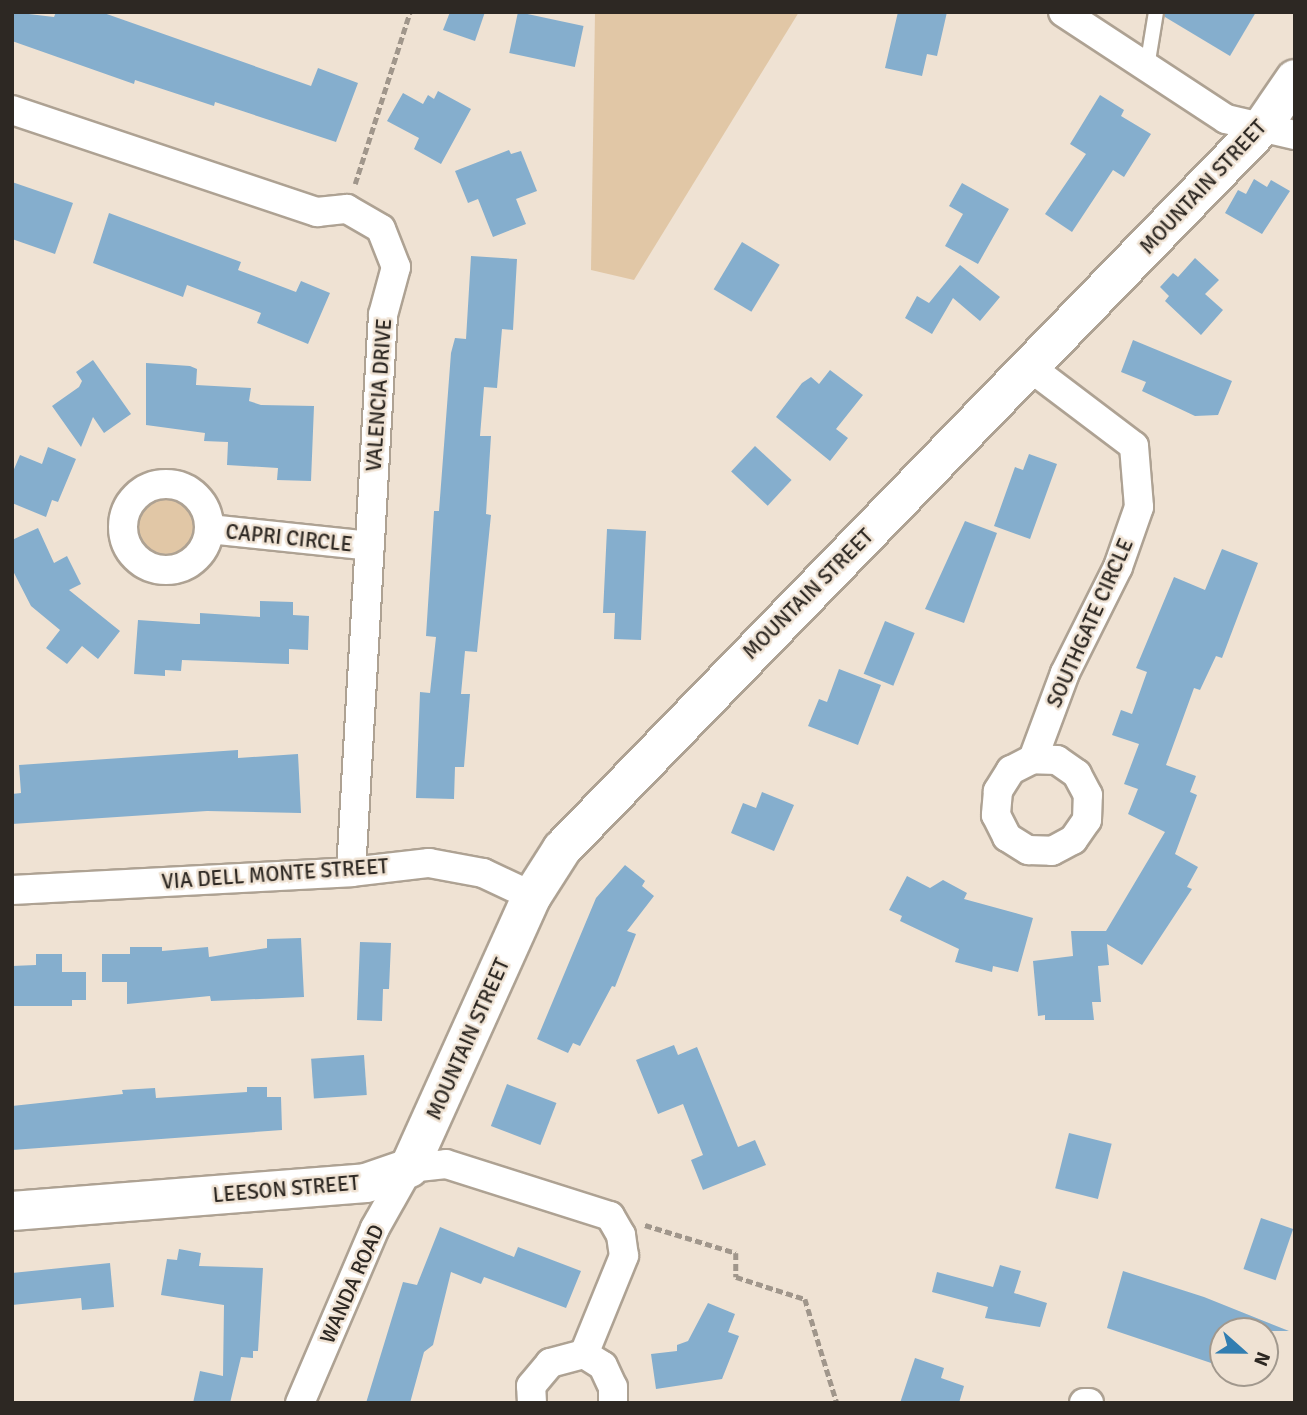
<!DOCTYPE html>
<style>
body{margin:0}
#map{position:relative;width:1307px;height:1415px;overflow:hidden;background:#efe2d3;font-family:Signika,sans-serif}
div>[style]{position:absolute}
.green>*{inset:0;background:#e1c7a6}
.round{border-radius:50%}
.building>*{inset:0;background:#85aecd;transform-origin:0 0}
.path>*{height:4.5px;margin-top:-2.25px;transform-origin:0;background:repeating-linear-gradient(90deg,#a0968b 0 7px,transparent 0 10.5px)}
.roads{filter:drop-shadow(2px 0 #aea293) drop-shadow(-2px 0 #aea293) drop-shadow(0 2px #aea293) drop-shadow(0 -2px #aea293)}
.lane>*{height:14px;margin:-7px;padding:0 7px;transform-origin:7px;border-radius:7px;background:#fff}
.street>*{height:28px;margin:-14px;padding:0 14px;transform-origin:14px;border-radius:14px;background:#fff}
.street>.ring{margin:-14px;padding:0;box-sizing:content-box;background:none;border:28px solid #fff;border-radius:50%}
.secondary>*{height:38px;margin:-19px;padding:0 19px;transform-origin:19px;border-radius:19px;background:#fff}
span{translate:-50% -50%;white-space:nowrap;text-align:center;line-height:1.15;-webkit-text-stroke:5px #efe2d3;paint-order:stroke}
.street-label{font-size:21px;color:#2d2823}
.frame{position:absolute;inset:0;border:14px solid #2d2823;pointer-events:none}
.north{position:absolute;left:1209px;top:1317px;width:70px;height:70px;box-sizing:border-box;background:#efe2d3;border:2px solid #a1988d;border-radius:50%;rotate:111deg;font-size:19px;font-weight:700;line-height:28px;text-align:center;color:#2d2823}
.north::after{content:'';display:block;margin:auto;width:24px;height:32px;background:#327eb1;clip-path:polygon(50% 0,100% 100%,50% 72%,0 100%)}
</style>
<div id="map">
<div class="green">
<div style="clip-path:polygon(595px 12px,799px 12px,634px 280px,591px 270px)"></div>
<div class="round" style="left:137px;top:497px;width:58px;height:58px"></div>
</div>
<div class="building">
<div style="clip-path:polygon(12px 12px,54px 17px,56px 12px,101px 12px,311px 86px,318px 68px,358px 83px,336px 142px,215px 102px,214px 106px,135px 80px,134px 84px,12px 41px)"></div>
<div style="clip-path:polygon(450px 12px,485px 12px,475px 41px,443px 30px)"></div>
<div style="left:518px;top:12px;width:67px;height:42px;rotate:12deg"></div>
<div style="clip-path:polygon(898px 12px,947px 12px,937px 56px,927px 54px,922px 76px,885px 68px)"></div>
<div style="clip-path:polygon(1165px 12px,1256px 12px,1230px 56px,1165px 17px)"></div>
<div style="clip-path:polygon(438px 91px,471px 109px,441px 164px,414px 149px,419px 138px,387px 121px,403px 93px,423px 104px,428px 95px,434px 99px)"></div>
<div style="clip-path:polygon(1100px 95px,1124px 110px,1121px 116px,1151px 134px,1124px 177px,1113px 170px,1072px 232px,1045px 214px,1086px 154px,1070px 144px)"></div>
<div style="clip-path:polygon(509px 150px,511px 154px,521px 151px,537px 191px,516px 199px,526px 224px,493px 237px,478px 199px,468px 203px,455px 171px)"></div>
<div style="clip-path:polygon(1254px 179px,1267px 187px,1271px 180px,1290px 191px,1262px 234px,1225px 213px,1238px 190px,1246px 194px)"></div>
<div style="clip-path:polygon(12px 182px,73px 203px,55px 254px,12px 239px)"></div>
<div style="clip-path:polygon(962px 183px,1009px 209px,978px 264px,945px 246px,963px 214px,949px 206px)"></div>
<div style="clip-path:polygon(109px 213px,241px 262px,238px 270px,296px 292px,301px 281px,330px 293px,308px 344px,257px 323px,261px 313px,187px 285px,183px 297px,93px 263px)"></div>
<div style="left:742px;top:242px;width:44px;height:55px;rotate:31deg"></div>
<div style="clip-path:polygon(471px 256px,517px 259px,513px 330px,502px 329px,497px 388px,484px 387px,480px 436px,491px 436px,486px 514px,491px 515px,477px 652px,465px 651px,461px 694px,470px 694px,464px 767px,455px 767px,454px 799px,416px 798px,420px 692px,430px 693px,436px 637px,426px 636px,434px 511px,439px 511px,451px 353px,455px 338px,466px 339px)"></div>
<div style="clip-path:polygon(1195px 258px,1219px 280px,1205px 294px,1223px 310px,1201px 335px,1165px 301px,1169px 296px,1160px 287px,1173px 273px,1178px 277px)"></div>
<div style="clip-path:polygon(960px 265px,1000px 297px,980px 321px,953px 298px,932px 334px,905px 318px,917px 296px,929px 303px)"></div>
<div style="clip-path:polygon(1133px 340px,1232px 381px,1218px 415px,1195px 416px,1142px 391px,1146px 382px,1121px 372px)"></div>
<div style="clip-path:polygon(93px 360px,131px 414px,104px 433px,93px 417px,81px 447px,52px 406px,79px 387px,82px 381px,76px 372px)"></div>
<div style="clip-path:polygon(146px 363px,190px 366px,197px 369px,196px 385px,251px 388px,249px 401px,261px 405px,314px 406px,311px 481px,277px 480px,278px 468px,227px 465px,228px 442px,204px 441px,205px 433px,146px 425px)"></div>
<div style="clip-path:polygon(830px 370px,863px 395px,836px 429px,848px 438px,830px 461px,776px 417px,802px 383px,811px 377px,819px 384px)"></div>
<div style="left:755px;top:446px;width:50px;height:35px;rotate:43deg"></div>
<div style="clip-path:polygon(48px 447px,76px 459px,58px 502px,52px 500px,46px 517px,12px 503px,12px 474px,20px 455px,42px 464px)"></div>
<div style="clip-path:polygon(1029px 454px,1057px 464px,1030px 539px,994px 526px,1015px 467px,1023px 470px)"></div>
<div style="clip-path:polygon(965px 521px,997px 533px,964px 623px,925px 609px)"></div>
<div style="clip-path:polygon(38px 528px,54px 563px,67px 556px,81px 584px,69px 590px,120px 631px,98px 659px,82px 646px,67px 664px,46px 648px,60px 630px,31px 606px,12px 569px,12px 540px)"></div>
<div style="clip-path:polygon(607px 529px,646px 531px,641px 640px,614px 639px,615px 613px,603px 613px)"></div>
<div style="clip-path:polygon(1222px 549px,1258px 563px,1222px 658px,1216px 656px,1200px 690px,1194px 688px,1166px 765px,1196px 776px,1190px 792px,1197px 795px,1175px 854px,1198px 867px,1187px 887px,1192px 889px,1142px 965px,1107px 944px,1109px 965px,1098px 966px,1101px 1002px,1092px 1002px,1094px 1020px,1045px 1020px,1045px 1015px,1038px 1016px,1033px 961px,1073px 956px,1071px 931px,1106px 931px,1165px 832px,1128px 814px,1138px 789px,1124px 784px,1139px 744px,1112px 735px,1121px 710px,1132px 714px,1147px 672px,1136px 668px,1174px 577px,1205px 590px)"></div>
<div style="clip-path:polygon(260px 601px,293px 602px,293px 615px,309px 616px,308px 650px,289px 649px,289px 664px,182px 660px,181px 671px,165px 670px,165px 676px,134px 674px,138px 620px,196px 624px,200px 624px,200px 613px,260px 617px)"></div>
<div style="left:885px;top:621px;width:32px;height:57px;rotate:22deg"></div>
<div style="clip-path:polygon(839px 669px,881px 685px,858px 745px,808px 726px,819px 699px,827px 702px)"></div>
<div style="clip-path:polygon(238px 750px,238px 758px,298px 754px,301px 813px,207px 811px,12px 824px,12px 794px,21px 793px,19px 765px)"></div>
<div style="clip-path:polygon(762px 792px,794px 805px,774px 851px,731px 833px,743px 803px,756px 808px)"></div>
<div style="clip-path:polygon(625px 865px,645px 881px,642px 886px,654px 896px,627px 931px,636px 934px,615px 987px,612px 986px,580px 1046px,573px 1043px,568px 1053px,537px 1039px,596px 898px)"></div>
<div style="clip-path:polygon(907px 876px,930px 888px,943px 880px,967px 893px,964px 899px,1033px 918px,1018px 972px,993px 966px,992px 972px,955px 962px,959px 949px,900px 921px,902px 916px,889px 910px)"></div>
<div style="clip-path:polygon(301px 938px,304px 997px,211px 1001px,210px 996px,127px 1004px,127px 982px,102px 982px,102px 954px,130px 954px,130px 947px,162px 947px,162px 951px,208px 947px,209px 957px,267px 948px,267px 939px)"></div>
<div style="clip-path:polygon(360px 942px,391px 943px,389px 989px,383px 989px,382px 1021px,357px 1020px)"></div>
<div style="clip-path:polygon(36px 954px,62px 954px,62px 972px,86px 972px,86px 1000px,72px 1000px,72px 1006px,12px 1006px,12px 966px,36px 965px)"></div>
<div style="clip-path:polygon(674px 1045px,678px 1055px,697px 1047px,738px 1147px,755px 1140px,766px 1165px,703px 1190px,691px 1160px,703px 1155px,683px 1104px,658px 1114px,636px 1060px)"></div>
<div style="left:364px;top:1055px;width:40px;height:53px;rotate:86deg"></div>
<div style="left:507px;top:1084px;width:53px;height:45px;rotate:21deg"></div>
<div style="clip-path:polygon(247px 1087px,267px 1087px,267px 1097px,281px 1097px,282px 1130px,12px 1150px,12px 1106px,123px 1094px,122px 1090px,155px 1088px,156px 1098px,247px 1092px)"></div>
<div style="left:1069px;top:1133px;width:44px;height:57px;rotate:14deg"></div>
<div style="left:1261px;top:1218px;width:34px;height:54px;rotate:19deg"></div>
<div style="clip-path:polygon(440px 1227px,514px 1257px,518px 1247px,581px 1271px,566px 1308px,495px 1281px,484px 1277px,481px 1284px,451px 1272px,433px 1345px,424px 1352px,410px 1403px,366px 1403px,403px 1282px,417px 1285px)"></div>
<div style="clip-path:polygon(179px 1249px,201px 1253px,199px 1266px,263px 1268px,258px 1351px,253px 1351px,253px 1358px,241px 1357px,230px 1403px,193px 1403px,200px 1371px,223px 1376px,224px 1305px,161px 1295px,167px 1259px,177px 1260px)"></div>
<div style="clip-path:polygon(110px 1263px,114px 1307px,82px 1310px,81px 1298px,12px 1305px,12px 1273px)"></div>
<div style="clip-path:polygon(1000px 1265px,1021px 1271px,1014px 1293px,1047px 1303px,1040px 1327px,985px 1318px,988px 1307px,932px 1292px,937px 1272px,993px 1287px)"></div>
<div style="clip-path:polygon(1123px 1271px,1204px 1297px,1289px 1331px,1223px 1331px,1223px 1367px,1107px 1328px)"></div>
<div style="clip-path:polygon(708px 1303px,735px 1314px,728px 1332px,739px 1336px,722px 1379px,656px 1389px,651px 1354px,677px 1351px,677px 1345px,688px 1341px)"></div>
<div style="clip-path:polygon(915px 1358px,944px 1368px,941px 1378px,964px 1386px,959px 1403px,900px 1403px)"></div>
</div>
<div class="path">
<div style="left:355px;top:184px;width:181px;rotate:-72.3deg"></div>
<div style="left:645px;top:1225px;width:95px;rotate:17.1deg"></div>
<div style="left:736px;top:1253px;width:24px;rotate:90deg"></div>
<div style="left:736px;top:1277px;width:72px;rotate:17.7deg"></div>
<div style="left:805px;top:1299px;width:109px;rotate:72.9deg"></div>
</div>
<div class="roads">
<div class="lane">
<div style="left:1147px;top:67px;width:56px;rotate:-80.7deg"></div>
</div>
<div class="street">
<div style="left:1063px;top:12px;width:195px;rotate:33.3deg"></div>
<div style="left:1226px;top:119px;width:71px;rotate:13.1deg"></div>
<div style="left:12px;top:110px;width:322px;rotate:18.5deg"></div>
<div style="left:317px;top:212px;width:30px;rotate:-6deg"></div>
<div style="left:347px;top:209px;width:39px;rotate:30deg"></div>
<div style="left:381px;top:229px;width:41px;rotate:68.5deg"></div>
<div style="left:396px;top:267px;width:50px;rotate:105.2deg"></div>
<div style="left:383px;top:315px;width:558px;rotate:93.29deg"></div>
<div style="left:1031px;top:368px;width:129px;rotate:37.1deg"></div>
<div style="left:1134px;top:446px;width:61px;rotate:85.3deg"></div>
<div style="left:1139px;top:507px;width:64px;rotate:109.3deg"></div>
<div style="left:1118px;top:567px;width:119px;rotate:116.6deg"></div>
<div style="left:1065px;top:673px;width:92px;rotate:110.4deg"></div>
<div style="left:1033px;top:759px;width:25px;rotate:153deg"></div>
<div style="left:1011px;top:770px;width:25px;rotate:122deg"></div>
<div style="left:998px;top:791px;width:24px;rotate:95deg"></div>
<div style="left:996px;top:815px;width:25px;rotate:63deg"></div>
<div style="left:1007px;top:837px;width:25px;rotate:32deg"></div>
<div style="left:1028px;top:850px;width:24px;rotate:2deg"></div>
<div style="left:1052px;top:851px;width:24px;rotate:-28deg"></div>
<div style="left:1073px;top:840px;width:24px;rotate:-55deg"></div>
<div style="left:1087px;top:820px;width:25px;rotate:-88deg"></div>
<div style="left:1088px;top:795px;width:24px;rotate:-118deg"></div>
<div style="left:1077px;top:774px;width:24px;rotate:-145deg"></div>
<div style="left:1057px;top:760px;width:24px;rotate:-178deg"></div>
<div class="ring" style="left:123px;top:484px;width:58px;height:58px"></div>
<div style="left:209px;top:529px;width:162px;rotate:6deg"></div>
<div style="left:12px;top:890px;width:339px;rotate:-3deg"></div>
<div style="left:351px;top:872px;width:79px;rotate:-6.6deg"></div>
<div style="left:429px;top:863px;width:55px;rotate:10.5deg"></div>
<div style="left:483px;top:873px;width:54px;rotate:25.1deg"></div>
<div style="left:300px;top:1403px;width:190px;rotate:-66.8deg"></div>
<div style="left:375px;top:1228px;width:69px;rotate:-60.5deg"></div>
<div style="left:409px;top:1168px;width:37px;rotate:-6deg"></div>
<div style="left:446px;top:1164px;width:172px;rotate:17.6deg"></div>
<div style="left:610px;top:1216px;width:22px;rotate:60deg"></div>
<div style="left:621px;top:1235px;width:21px;rotate:82deg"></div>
<div style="left:624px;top:1256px;width:106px;rotate:112.2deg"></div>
<div style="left:532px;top:1403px;width:17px;rotate:-93deg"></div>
<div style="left:531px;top:1386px;width:30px;rotate:-50deg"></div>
<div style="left:550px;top:1363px;width:35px;rotate:-15deg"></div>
<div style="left:584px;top:1354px;width:22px;rotate:32deg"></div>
<div style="left:603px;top:1366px;width:23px;rotate:65deg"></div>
<div style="left:613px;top:1387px;width:16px;rotate:90deg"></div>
<div style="left:1084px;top:1403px;width:5px"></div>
</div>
<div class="secondary">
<div style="left:12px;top:1211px;width:355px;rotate:-4.5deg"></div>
<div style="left:366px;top:1183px;width:46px;rotate:-19.2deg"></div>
<div style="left:409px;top:1168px;width:299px;rotate:-65.7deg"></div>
<div style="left:532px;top:896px;width:56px;rotate:-57.4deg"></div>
<div style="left:562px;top:849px;width:1006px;rotate:-45.89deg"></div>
<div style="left:1262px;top:127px;width:58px;rotate:-55.5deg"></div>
</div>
</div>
<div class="street-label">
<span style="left:1203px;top:187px;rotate:-47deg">MOUNTAIN STREET</span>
<span style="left:379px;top:395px;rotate:-86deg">VALENCIA DRIVE</span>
<span style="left:289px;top:538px;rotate:6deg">CAPRI CIRCLE</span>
<span style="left:808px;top:594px;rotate:-45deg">MOUNTAIN STREET</span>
<span style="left:1090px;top:623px;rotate:-66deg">SOUTHGATE CIRCLE</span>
<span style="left:275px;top:874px;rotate:-4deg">VIA DELL MONTE STREET</span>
<span style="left:468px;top:1039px;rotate:-66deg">MOUNTAIN STREET</span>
<span style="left:286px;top:1189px;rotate:-5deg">LEESON STREET</span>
<span style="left:352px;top:1284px;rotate:-66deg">WANDA ROAD</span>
</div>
<div class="frame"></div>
<div class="north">N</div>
</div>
